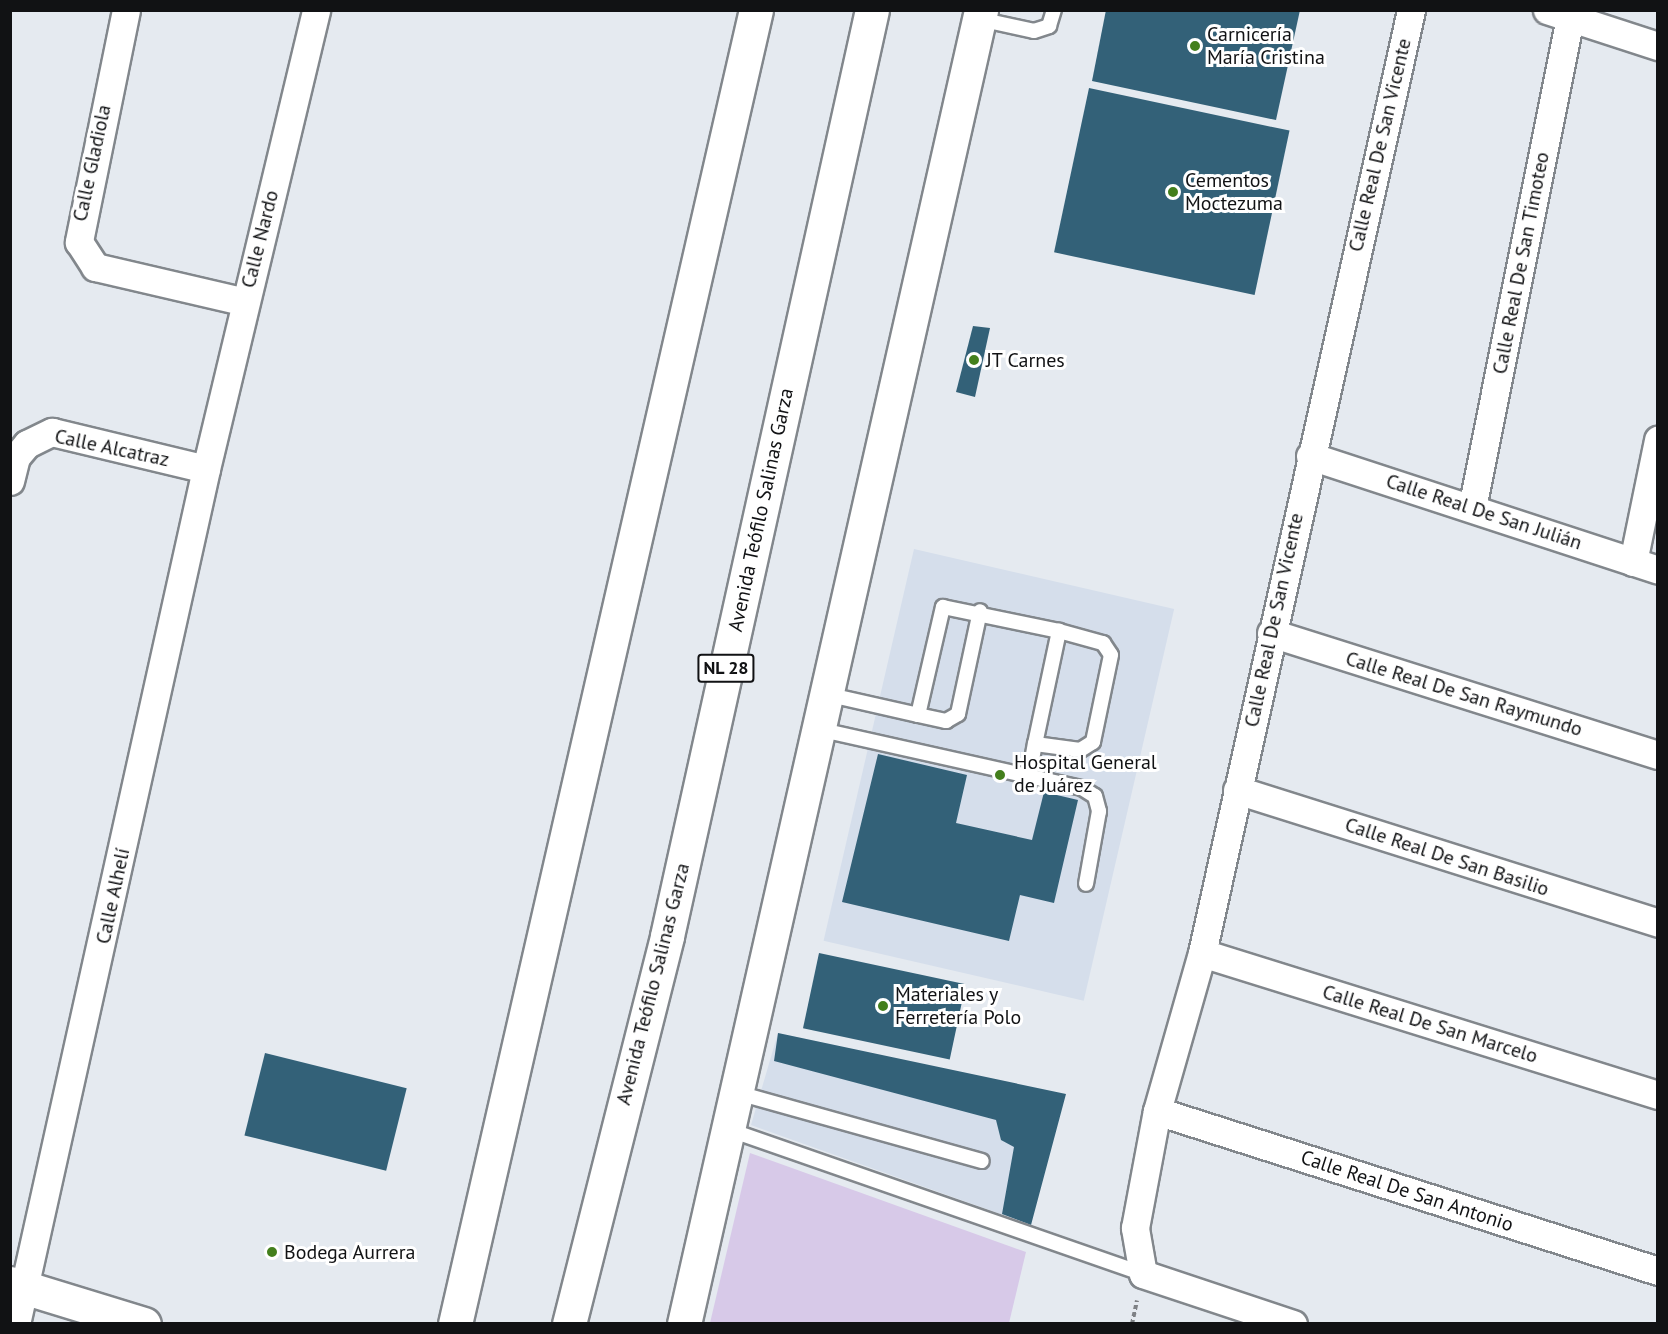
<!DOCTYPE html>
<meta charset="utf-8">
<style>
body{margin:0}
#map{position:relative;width:1668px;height:1334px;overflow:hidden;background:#e5eaf0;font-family:"PT Sans",sans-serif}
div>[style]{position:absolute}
.built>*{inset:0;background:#d5deeb;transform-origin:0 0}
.green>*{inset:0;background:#d7c9e8}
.building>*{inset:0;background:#336178;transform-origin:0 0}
.path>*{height:4px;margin-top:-2px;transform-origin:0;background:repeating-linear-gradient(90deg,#7e8185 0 4.5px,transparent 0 7.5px)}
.roads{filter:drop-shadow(2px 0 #82878c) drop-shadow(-2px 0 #82878c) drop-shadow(0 2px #82878c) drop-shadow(0 -2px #82878c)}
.service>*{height:14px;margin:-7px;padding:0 7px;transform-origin:7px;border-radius:7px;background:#fff}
.minor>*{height:27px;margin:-13.5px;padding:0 13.5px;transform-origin:13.5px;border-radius:13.5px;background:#fff}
.tertiary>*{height:33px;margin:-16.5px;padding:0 16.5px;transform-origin:16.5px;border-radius:16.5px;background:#fff}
.primary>*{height:33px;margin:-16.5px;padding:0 16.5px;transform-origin:16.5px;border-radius:16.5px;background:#fff}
.dots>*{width:16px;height:16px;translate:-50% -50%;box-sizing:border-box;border:3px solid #fff;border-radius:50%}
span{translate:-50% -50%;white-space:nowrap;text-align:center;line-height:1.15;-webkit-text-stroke:6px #fff;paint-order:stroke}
.shield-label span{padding:2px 4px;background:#fff;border:2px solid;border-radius:4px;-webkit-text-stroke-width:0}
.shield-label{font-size:18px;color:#111214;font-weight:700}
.poi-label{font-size:20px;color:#111214}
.left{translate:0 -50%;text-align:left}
.street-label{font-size:20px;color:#111214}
.frame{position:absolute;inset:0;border:12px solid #111214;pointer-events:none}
</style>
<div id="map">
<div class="built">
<div style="left:914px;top:549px;width:267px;height:402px;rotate:13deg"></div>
<div style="clip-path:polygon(778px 1033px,1057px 1094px,1031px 1225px,751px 1125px)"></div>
</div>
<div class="green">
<div style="clip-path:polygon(750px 1153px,1026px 1252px,1009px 1323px,710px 1323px)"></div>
</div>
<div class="building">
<div style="clip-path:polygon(1106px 10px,1300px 10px,1276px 120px,1092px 81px)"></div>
<div style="left:1089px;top:88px;width:205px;height:168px;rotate:12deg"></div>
<div style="clip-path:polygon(973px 326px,990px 328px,975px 397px,956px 392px)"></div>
<div style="clip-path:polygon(878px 754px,967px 775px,956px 823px,1032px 840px,1044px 792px,1078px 800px,1054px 903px,1020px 895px,1009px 941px,842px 902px)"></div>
<div style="left:819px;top:953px;width:150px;height:77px;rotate:12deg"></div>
<div style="clip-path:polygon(778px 1033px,1066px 1094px,1031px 1225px,1002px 1214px,1014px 1147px,1001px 1140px,996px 1120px,774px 1061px)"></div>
<div style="left:265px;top:1053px;width:146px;height:85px;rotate:14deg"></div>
</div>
<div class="path">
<div style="left:1132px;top:1324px;width:24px;rotate:-78deg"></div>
</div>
<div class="roads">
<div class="service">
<div style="left:979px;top:19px;width:56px;rotate:12.3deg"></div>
<div style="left:1034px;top:31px;width:16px;rotate:-18deg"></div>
<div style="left:1049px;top:26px;width:17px;rotate:-73deg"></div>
<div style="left:830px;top:695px;width:90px;rotate:12.8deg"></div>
<div style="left:918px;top:715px;width:111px;rotate:-77deg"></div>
<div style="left:943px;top:607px;width:118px;rotate:11.7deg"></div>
<div style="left:918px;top:715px;width:29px;rotate:12deg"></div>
<div style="left:946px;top:721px;width:14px;rotate:-30deg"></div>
<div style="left:958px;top:714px;width:105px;rotate:-77.9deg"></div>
<div style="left:822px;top:730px;width:266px;rotate:12.6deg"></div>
<div style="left:1082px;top:788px;width:15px;rotate:32deg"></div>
<div style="left:1095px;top:796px;width:16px;rotate:75deg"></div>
<div style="left:1099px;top:811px;width:74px;rotate:100.1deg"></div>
<div style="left:1029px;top:777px;width:34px;rotate:-80deg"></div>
<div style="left:1035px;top:744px;width:116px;rotate:-78deg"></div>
<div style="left:1059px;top:631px;width:46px;rotate:15.3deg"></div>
<div style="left:1103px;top:643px;width:14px;rotate:56deg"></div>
<div style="left:1111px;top:655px;width:89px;rotate:101.7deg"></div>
<div style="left:1093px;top:742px;width:15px;rotate:148deg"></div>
<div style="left:1080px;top:750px;width:45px;rotate:-172.4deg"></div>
<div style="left:738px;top:1093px;width:253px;rotate:15.6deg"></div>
<div style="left:730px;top:1130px;width:437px;rotate:19.2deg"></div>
</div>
<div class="minor">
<div style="left:126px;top:10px;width:237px;rotate:101.5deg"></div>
<div style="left:79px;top:242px;width:30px;rotate:57deg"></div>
<div style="left:95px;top:267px;width:154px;rotate:13.1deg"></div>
<div style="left:1547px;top:10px;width:117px;rotate:18deg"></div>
<div style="left:1310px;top:456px;width:366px;rotate:18.1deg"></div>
<div style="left:10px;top:481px;width:25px;rotate:-76deg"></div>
<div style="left:16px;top:457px;width:17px;rotate:-50deg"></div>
<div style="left:27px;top:444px;width:28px;rotate:-26deg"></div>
<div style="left:52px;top:432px;width:158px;rotate:13.5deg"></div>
<div style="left:1472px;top:508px;width:500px;rotate:-78.7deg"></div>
<div style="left:1633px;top:562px;width:125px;rotate:-78.4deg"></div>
<div style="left:1271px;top:633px;width:406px;rotate:17.5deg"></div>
<div style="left:1237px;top:790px;width:442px;rotate:17.5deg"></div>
<div style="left:1202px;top:953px;width:478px;rotate:17.3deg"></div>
<div style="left:1157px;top:1111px;width:526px;rotate:17.71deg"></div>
<div style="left:16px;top:1324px;width:876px;rotate:-77.47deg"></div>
<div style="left:206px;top:469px;width:472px;rotate:-76.5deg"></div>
<div style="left:1293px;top:1324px;width:158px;rotate:-161.6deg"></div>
<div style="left:1143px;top:1274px;width:47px;rotate:-99.9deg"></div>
<div style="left:1135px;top:1228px;width:119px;rotate:-79.4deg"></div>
<div style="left:1157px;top:1111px;width:164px;rotate:-74.1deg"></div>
<div style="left:1202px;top:953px;width:966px;rotate:-77.5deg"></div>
</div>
<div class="tertiary">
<div style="left:10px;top:1283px;width:140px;rotate:17deg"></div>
<div style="left:455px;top:1324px;width:1348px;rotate:-77.1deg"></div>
<div style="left:684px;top:1324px;width:1347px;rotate:-77.26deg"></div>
</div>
<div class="primary">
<div style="left:569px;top:1324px;width:400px;rotate:-75.8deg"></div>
<div style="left:667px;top:936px;width:948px;rotate:-77.52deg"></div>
</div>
</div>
<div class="dots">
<div style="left:1195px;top:46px;background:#437f1c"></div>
<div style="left:1173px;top:192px;background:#437f1c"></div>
<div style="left:974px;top:360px;background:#437f1c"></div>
<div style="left:1000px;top:775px;background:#437f1c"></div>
<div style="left:883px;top:1006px;background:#437f1c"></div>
<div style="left:272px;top:1252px;background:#437f1c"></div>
</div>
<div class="shield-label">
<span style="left:726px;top:668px">NL 28</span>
</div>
<div class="poi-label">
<span class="left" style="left:1207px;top:46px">Carnicería<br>María Cristina</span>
<span class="left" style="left:1185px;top:192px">Cementos<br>Moctezuma</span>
<span class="left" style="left:986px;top:360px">JT Carnes</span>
<span class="left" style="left:1014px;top:774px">Hospital General<br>de Juárez</span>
<span class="left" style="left:895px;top:1006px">Materiales y<br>Ferretería Polo</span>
<span class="left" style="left:284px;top:1252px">Bodega Aurrera</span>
</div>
<div class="street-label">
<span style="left:1380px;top:145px;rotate:-77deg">Calle Real De San Vicente</span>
<span style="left:92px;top:163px;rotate:-78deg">Calle Gladiola</span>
<span style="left:260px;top:239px;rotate:-76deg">Calle Nardo</span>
<span style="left:1521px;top:263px;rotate:-79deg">Calle Real De San Timoteo</span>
<span style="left:112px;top:448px;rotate:12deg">Calle Alcatraz</span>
<span style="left:761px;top:510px;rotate:-78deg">Avenida Teófilo Salinas Garza</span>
<span style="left:1484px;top:512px;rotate:18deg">Calle Real De San Julián</span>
<span style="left:1274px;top:620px;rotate:-78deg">Calle Real De San Vicente</span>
<span style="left:1464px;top:694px;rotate:17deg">Calle Real De San Raymundo</span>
<span style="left:1447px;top:857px;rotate:18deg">Calle Real De San Basilio</span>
<span style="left:113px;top:896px;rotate:-78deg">Calle Alhelí</span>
<span style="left:653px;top:984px;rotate:-76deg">Avenida Teófilo Salinas Garza</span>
<span style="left:1430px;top:1024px;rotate:17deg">Calle Real De San Marcelo</span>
<span style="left:1407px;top:1191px;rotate:18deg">Calle Real De San Antonio</span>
</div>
<div class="frame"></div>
</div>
